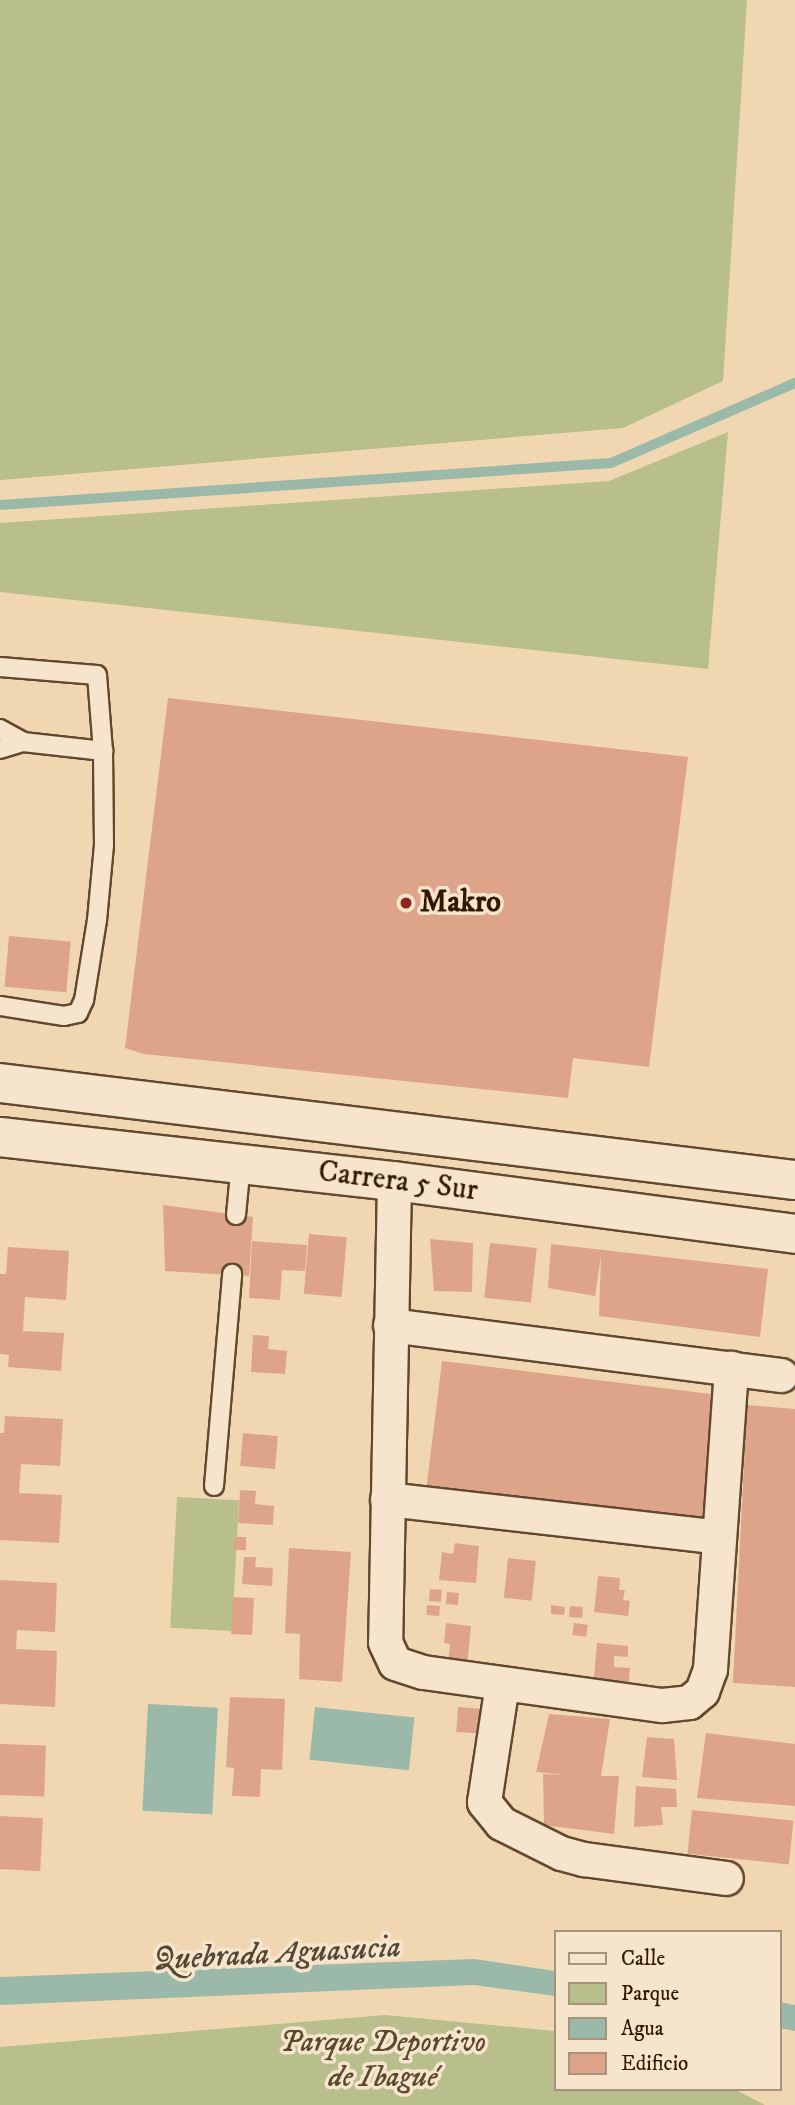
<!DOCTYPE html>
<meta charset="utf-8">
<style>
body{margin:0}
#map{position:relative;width:795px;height:2105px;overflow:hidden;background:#f1d6b2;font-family:"IM FELL DW Pica",serif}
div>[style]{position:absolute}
.green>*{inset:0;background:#b9be8d;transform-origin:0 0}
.water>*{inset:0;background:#9bb9a9;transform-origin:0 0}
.stream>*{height:10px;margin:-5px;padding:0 5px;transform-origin:5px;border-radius:5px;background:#9bb9a9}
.building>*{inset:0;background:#dea489;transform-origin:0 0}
.roads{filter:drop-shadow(2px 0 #62482e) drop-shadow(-2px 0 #62482e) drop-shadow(0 2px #62482e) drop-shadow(0 -2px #62482e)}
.lane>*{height:18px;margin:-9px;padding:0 9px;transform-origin:9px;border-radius:9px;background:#f6e4cd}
.street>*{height:33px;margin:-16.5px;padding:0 16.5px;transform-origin:16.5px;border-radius:16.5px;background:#f6e4cd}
.secondary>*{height:38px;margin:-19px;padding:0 19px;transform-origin:19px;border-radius:19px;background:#f6e4cd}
.dots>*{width:19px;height:19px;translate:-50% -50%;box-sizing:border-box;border:4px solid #f6e4cd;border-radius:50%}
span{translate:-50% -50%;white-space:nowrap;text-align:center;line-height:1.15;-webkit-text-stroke:7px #f6e4cd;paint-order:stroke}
.poi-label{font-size:30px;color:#321802;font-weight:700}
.left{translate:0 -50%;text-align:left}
.street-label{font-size:30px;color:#321802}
.park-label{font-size:30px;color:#5a4a2c;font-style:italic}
.water-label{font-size:32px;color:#524834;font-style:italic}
.legend{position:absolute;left:554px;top:1930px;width:228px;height:161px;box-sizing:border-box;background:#f6e4cd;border:2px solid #a8927c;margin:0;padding:9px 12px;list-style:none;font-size:21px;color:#321802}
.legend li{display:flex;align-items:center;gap:14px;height:35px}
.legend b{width:35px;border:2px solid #a8927c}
</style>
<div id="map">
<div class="green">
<div style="clip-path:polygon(0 0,747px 0,723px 381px,623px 428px,0 480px)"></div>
<div style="clip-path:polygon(728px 432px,708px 669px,0 592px,0 523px,609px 481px)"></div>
<div style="left:177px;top:1497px;width:62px;height:131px;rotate:3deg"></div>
<div style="clip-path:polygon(385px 2015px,555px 2031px,555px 2089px,734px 2089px,765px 2105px,0 2105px,0 2047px)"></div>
</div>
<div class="water">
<div style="left:148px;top:1704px;width:70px;height:107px;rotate:3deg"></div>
<div style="left:315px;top:1707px;width:100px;height:53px;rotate:6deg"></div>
<div style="clip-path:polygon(474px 1959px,555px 1971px,555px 1996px,474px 1985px,0 2005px,0 1977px)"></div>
<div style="clip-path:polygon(779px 2002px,795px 2005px,795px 2031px,779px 2028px)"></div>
</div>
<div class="stream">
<div style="left:0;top:505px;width:612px;rotate:-3.93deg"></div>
<div style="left:611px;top:463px;width:201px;rotate:-23.5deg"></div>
</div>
<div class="building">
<div style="clip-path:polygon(168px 698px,688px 757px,649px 1067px,573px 1058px,568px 1098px,144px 1054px,125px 1048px)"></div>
<div style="left:9px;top:936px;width:62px;height:51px;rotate:5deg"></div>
<div style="clip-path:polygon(163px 1205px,253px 1217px,249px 1276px,165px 1271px)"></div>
<div style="left:309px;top:1234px;width:38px;height:60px;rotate:5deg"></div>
<div style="clip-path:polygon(430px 1239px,473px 1243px,472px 1292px,434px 1291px)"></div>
<div style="clip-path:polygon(252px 1241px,307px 1245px,305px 1271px,282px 1270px,280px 1300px,249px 1298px)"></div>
<div style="left:490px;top:1243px;width:47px;height:55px;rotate:6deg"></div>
<div style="clip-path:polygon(551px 1244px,768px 1269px,760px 1337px,599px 1316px,601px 1256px,595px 1296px,548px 1288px)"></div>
<div style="clip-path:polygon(8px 1247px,69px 1251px,66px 1300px,25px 1297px,23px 1331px,64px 1333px,61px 1371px,8px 1367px,9px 1355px,0 1354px,0 1274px,6px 1274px)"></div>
<div style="clip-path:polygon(253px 1335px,269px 1336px,268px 1349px,287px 1351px,285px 1374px,251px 1372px)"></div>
<div style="left:442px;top:1361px;width:277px;height:129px;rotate:7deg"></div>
<div style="clip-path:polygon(747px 1405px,795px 1409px,795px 1687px,733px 1683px)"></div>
<div style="clip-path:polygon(5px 1416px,63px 1419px,60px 1466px,21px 1464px,19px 1493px,62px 1495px,59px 1543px,0 1540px,0 1433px,4px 1433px)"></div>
<div style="left:243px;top:1433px;width:35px;height:33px;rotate:5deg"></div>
<div style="clip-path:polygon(240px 1490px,256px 1491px,255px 1504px,274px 1506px,273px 1525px,238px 1523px)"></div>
<div style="left:234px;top:1537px;width:12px;height:13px"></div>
<div style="clip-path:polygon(455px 1543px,479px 1546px,476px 1583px,439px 1580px,442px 1552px,453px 1554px)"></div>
<div style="clip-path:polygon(289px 1548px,351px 1552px,342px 1682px,299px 1679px,300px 1634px,285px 1633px)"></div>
<div style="clip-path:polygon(244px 1557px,256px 1557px,255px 1567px,273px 1568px,272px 1586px,242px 1584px)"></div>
<div style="left:508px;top:1558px;width:28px;height:40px;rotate:6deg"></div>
<div style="clip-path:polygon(598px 1576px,620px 1578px,619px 1590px,625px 1590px,623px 1600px,630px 1601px,628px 1616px,594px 1612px)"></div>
<div style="clip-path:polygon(0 1580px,57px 1583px,55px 1632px,17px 1630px,16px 1649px,57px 1651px,55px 1707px,0 1704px)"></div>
<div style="left:430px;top:1589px;width:12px;height:12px;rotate:5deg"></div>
<div style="left:447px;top:1592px;width:12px;height:12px;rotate:5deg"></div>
<div style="left:233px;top:1597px;width:21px;height:37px;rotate:3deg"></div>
<div style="left:427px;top:1605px;width:13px;height:10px;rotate:4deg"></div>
<div style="clip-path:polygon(551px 1605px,565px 1607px,564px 1615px,551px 1614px)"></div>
<div style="left:570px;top:1606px;width:13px;height:11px;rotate:4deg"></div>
<div style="clip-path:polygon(446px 1623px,471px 1626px,467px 1666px,448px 1664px,450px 1644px,444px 1643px)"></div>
<div style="left:574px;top:1623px;width:14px;height:12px;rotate:8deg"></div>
<div style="clip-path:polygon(597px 1643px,628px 1646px,628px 1657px,614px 1656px,614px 1667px,630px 1668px,628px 1693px,593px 1690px)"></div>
<div style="clip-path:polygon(230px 1697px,285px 1699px,282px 1770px,261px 1769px,260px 1797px,232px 1796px,234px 1768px,226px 1767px)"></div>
<div style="left:458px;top:1707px;width:27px;height:25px;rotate:4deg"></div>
<div style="clip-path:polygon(549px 1714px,610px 1719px,601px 1776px,619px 1776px,614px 1834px,544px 1825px,543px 1774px,566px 1775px,536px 1772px)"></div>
<div style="clip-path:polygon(706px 1733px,795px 1744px,795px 1806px,697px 1798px)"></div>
<div style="clip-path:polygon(647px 1737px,674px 1739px,677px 1780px,642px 1777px)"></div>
<div style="left:0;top:1744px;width:46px;height:51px;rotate:2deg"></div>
<div style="clip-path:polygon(636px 1786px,676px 1789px,677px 1807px,661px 1807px,663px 1825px,634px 1827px)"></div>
<div style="left:692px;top:1810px;width:102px;height:44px;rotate:6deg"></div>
<div style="left:0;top:1816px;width:43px;height:53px;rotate:3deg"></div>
</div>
<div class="roads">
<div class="lane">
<div style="left:0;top:667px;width:97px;rotate:4.7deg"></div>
<div style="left:97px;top:675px;width:76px;rotate:85.5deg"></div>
<div style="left:103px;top:751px;width:94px;rotate:89.4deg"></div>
<div style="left:104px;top:845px;width:75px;rotate:95.3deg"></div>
<div style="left:97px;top:920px;width:81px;rotate:99.2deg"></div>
<div style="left:84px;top:1000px;width:14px;rotate:115deg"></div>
<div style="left:78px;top:1013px;width:14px;rotate:168deg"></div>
<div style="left:64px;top:1016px;width:65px;rotate:-171.1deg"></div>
<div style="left:0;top:729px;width:26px;rotate:29deg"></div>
<div style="left:0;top:749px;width:24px;rotate:-17deg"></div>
<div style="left:23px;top:742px;width:81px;rotate:6.4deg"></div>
<div style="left:236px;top:1215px;width:52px;rotate:-84.5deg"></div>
<div style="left:214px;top:1486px;width:213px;rotate:-85.1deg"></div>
</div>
<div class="street">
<div style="left:394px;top:1181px;width:461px;rotate:91.1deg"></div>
<div style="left:385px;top:1642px;width:23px;rotate:65deg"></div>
<div style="left:395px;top:1663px;width:29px;rotate:18deg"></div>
<div style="left:423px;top:1672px;width:241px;rotate:7.9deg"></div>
<div style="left:662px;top:1705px;width:27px;rotate:-6deg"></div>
<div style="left:689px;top:1702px;width:17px;rotate:-40deg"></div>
<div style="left:702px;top:1691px;width:23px;rotate:-70deg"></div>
<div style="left:710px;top:1669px;width:302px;rotate:-86deg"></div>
<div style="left:390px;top:1325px;width:394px;rotate:7.3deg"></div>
<div style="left:387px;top:1499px;width:334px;rotate:6.5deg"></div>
<div style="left:502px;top:1684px;width:119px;rotate:98.7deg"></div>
<div style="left:484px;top:1802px;width:27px;rotate:51deg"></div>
<div style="left:501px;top:1823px;width:67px;rotate:26.6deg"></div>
<div style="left:561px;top:1853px;width:24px;rotate:15deg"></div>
<div style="left:584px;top:1859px;width:143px;rotate:7.6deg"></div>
</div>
<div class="secondary">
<div style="left:0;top:1083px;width:801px;rotate:6.96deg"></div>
<div style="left:0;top:1137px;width:396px;rotate:6.4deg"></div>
<div style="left:394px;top:1181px;width:404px;rotate:7.5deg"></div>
</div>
</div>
<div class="dots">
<div style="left:406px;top:903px;background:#8f2418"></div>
</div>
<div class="poi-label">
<span class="left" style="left:420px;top:903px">Makro</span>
</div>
<div class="street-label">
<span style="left:398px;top:1182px;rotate:7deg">Carrera 5 Sur</span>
</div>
<div class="park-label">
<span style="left:383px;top:2060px">Parque Deportivo<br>de Ibagué</span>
</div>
<div class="water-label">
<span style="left:277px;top:1954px;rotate:-3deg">Quebrada Aguasucia</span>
</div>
<ul class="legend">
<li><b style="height:9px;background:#f6e4cd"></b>Calle</li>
<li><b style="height:19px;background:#b9be8d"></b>Parque</li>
<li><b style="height:19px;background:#9bb9a9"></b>Agua</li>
<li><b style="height:19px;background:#dea489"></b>Edificio</li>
</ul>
</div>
